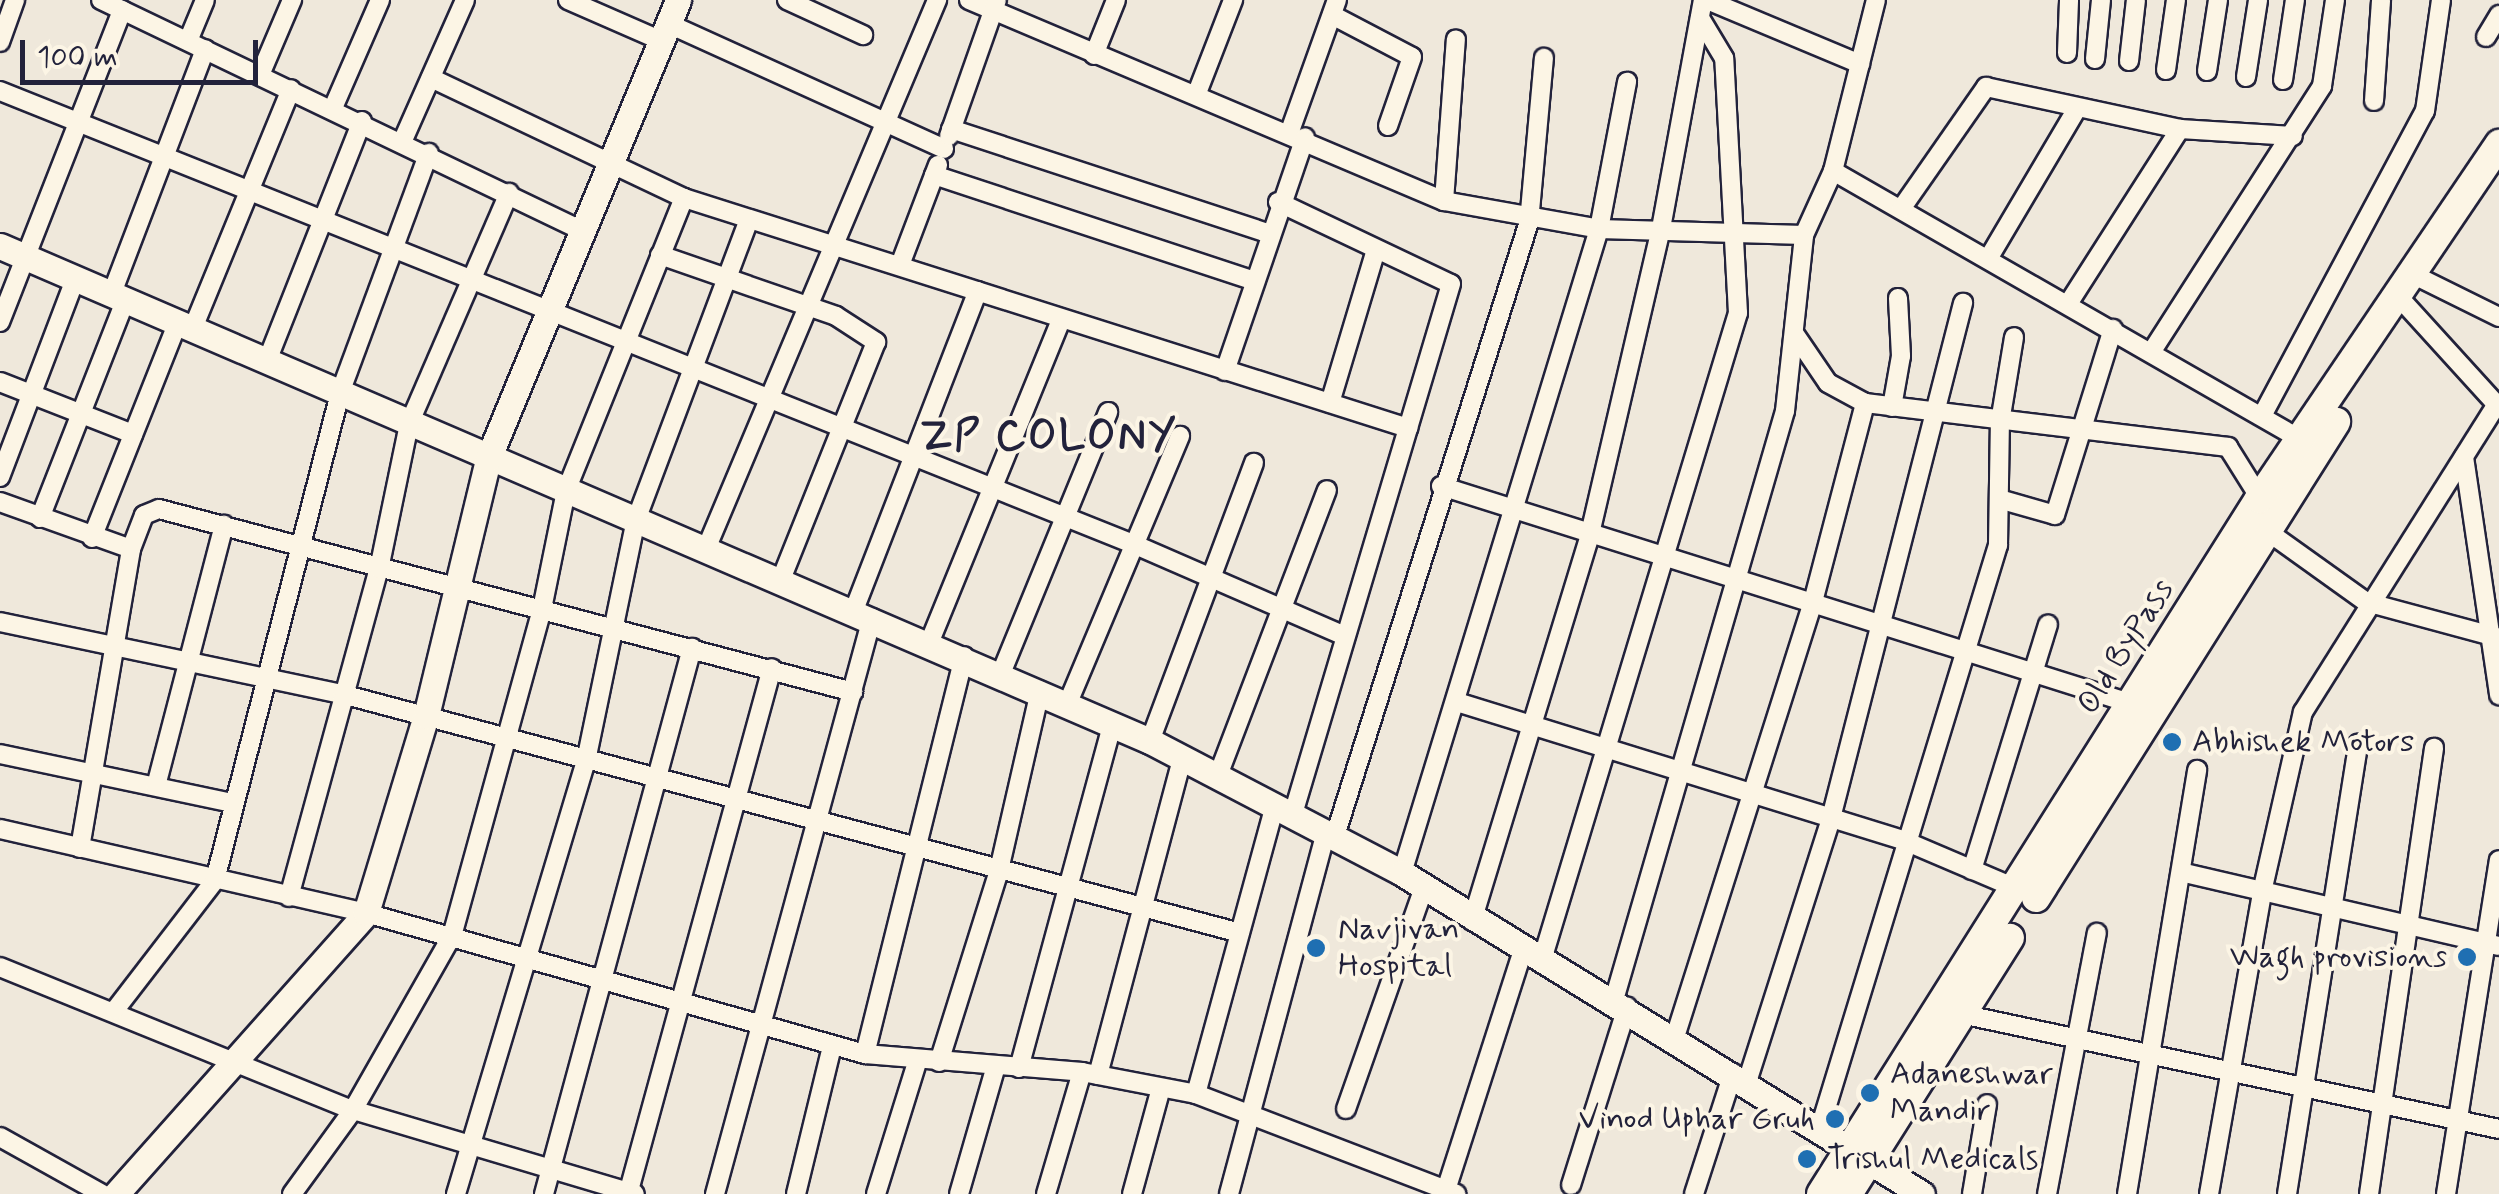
<!DOCTYPE html>
<style>
body{margin:0}
#map{position:relative;width:2499px;height:1194px;overflow:hidden;background:#efe8db;font-family:Mynerve,sans-serif}
div>[style]{position:absolute}
.roads{filter:drop-shadow(2px 0 #22223b) drop-shadow(-2px 0 #22223b) drop-shadow(0 2px #22223b) drop-shadow(0 -2px #22223b)}
.street>*{height:18px;margin:-9px;padding:0 9px;transform-origin:9px;border-radius:9px;background:#fcf5e5}
.secondary>*{height:25px;margin:-12.5px;padding:0 12.5px;transform-origin:12.5px;border-radius:12.5px;background:#fcf5e5}
.primary>*{height:28px;margin:-14px;padding:0 14px;transform-origin:14px;border-radius:14px;background:#fcf5e5}
.dots>*{width:28px;height:28px;translate:-50% -50%;box-sizing:border-box;border:5px solid #fcf5e5;border-radius:50%}
span{translate:-50% -50%;white-space:nowrap;text-align:center;line-height:1.15;-webkit-text-stroke:8px #fcf5e5;paint-order:stroke}
.street-label{font-size:32px;color:#22223b}
.poi-label{font-size:32px;color:#22223b}
.left{translate:0 -50%;text-align:left}
.right{translate:-100% -50%;text-align:right}
.district-label{font-size:42px;color:#22223b;font-weight:700;letter-spacing:2.5px}
.scale{position:absolute;left:20px;top:40px;width:238px;height:45px;box-sizing:border-box;border:5px solid #22223b;border-top:0;padding-left:12px;font-size:30px;line-height:35px;white-space:nowrap;color:#22223b;-webkit-text-stroke:8px #fcf5e5;paint-order:stroke}
</style>
<div id="map">
<div class="roads">
<div class="street">
<div style="left:101px;top:0;width:534px;rotate:25.61deg"></div>
<div style="left:568px;top:0;width:103px;rotate:23.6deg"></div>
<div style="left:787px;top:0;width:84px;rotate:24.7deg"></div>
<div style="left:969px;top:0;width:516px;rotate:22.94deg"></div>
<div style="left:1444px;top:201px;width:162px;rotate:-85.8deg"></div>
<div style="left:1707px;top:0;width:166px;rotate:22.7deg"></div>
<div style="left:1332px;top:15px;width:90px;rotate:27.7deg"></div>
<div style="left:1412px;top:57px;width:73px;rotate:109.2deg"></div>
<div style="left:669px;top:24px;width:302px;rotate:24.4deg"></div>
<div style="left:2486px;top:37px;width:26px;rotate:-59deg"></div>
<div style="left:188px;top:41px;width:44px;rotate:-67.5deg"></div>
<div style="left:0;top:42px;width:45px;rotate:-70.3deg"></div>
<div style="left:2067px;top:53px;width:53px;rotate:-87.8deg"></div>
<div style="left:1094px;top:55px;width:59px;rotate:-68.2deg"></div>
<div style="left:2095px;top:59px;width:59px;rotate:-84.2deg"></div>
<div style="left:2129px;top:61px;width:61px;rotate:-83.5deg"></div>
<div style="left:2166px;top:70px;width:71px;rotate:-81.9deg"></div>
<div style="left:2207px;top:71px;width:72px;rotate:-81.2deg"></div>
<div style="left:260px;top:75px;width:82px;rotate:-66.9deg"></div>
<div style="left:2246px;top:77px;width:78px;rotate:-81.1deg"></div>
<div style="left:431px;top:78px;width:280px;rotate:25.4deg"></div>
<div style="left:684px;top:198px;width:760px;rotate:17.62deg"></div>
<div style="left:2283px;top:80px;width:81px;rotate:-81.5deg"></div>
<div style="left:0;top:91px;width:1226px;rotate:21.79deg"></div>
<div style="left:1138px;top:546px;width:226px;rotate:23.5deg"></div>
<div style="left:1197px;top:93px;width:100px;rotate:-68.8deg"></div>
<div style="left:2374px;top:101px;width:101px;rotate:-86deg"></div>
<div style="left:333px;top:108px;width:118px;rotate:-66.5deg"></div>
<div style="left:951px;top:129px;width:333px;rotate:18.2deg"></div>
<div style="left:1290px;top:131px;width:139px;rotate:-70.3deg"></div>
<div style="left:949px;top:136px;width:144px;rotate:-70.6deg"></div>
<div style="left:403px;top:140px;width:153px;rotate:-66.1deg"></div>
<div style="left:1833px;top:171px;width:544px;rotate:29.86deg"></div>
<div style="left:934px;top:175px;width:337px;rotate:18.3deg"></div>
<div style="left:1444px;top:201px;width:158px;rotate:10.2deg"></div>
<div style="left:1599px;top:229px;width:205px;rotate:1.7deg"></div>
<div style="left:1278px;top:202px;width:191px;rotate:25.4deg"></div>
<div style="left:1451px;top:284px;width:553px;rotate:106.6deg"></div>
<div style="left:1901px;top:209px;width:149px;rotate:-55.1deg"></div>
<div style="left:1986px;top:87px;width:198px;rotate:12.2deg"></div>
<div style="left:2180px;top:129px;width:113px;rotate:3.5deg"></div>
<div style="left:660px;top:255px;width:186px;rotate:19.1deg"></div>
<div style="left:836px;top:316px;width:48px;rotate:33deg"></div>
<div style="left:876px;top:342px;width:256px;rotate:111.8deg"></div>
<div style="left:1988px;top:259px;width:173px;rotate:-59.4deg"></div>
<div style="left:900px;top:265px;width:107px;rotate:-69.2deg"></div>
<div style="left:2412px;top:274px;width:97px;rotate:26.3deg"></div>
<div style="left:112px;top:293px;width:261px;rotate:-69.1deg"></div>
<div style="left:2397px;top:295px;width:151px;rotate:47.7deg"></div>
<div style="left:2068px;top:304px;width:208px;rotate:-57.4deg"></div>
<div style="left:0;top:322px;width:335px;rotate:-68.6deg"></div>
<div style="left:193px;top:328px;width:258px;rotate:-67.7deg"></div>
<div style="left:1794px;top:333px;width:60px;rotate:55.8deg"></div>
<div style="left:1828px;top:383px;width:42px;rotate:28.4deg"></div>
<div style="left:1865px;top:403px;width:366px;rotate:6.9deg"></div>
<div style="left:2228px;top:447px;width:66px;rotate:58deg"></div>
<div style="left:2152px;top:351px;width:315px;rotate:-57.3deg"></div>
<div style="left:2322px;top:86px;width:87px;rotate:-81.4deg"></div>
<div style="left:267px;top:361px;width:258px;rotate:-68.4deg"></div>
<div style="left:1225px;top:371px;width:247px;rotate:-71.1deg"></div>
<div style="left:0;top:382px;width:143px;rotate:21.4deg"></div>
<div style="left:1330px;top:403px;width:157px;rotate:-73.3deg"></div>
<div style="left:1892px;top:407px;width:52px;rotate:-80deg"></div>
<div style="left:1901px;top:356px;width:58px;rotate:-93deg"></div>
<div style="left:2263px;top:414px;width:344px;rotate:-61.9deg"></div>
<div style="left:2425px;top:111px;width:112px;rotate:-81.8deg"></div>
<div style="left:2464px;top:457px;width:241px;rotate:81.6deg"></div>
<div style="left:0;top:477px;width:214px;rotate:-69.2deg"></div>
<div style="left:1441px;top:486px;width:729px;rotate:17.49deg"></div>
<div style="left:1999px;top:499px;width:58px;rotate:15.9deg"></div>
<div style="left:2055px;top:515px;width:195px;rotate:-72.7deg"></div>
<div style="left:0;top:502px;width:139px;rotate:19.7deg"></div>
<div style="left:40px;top:518px;width:235px;rotate:-68.6deg"></div>
<div style="left:2260px;top:526px;width:130px;rotate:35.6deg"></div>
<div style="left:2366px;top:602px;width:138px;rotate:15.1deg"></div>
<div style="left:92px;top:538px;width:232px;rotate:-68.3deg"></div>
<div style="left:706px;top:549px;width:596px;rotate:-67.18deg"></div>
<div style="left:854px;top:610px;width:342px;rotate:-68.8deg"></div>
<div style="left:0;top:622px;width:349px;rotate:11.9deg"></div>
<div style="left:342px;top:694px;width:929px;rotate:14.9deg"></div>
<div style="left:930px;top:641px;width:347px;rotate:-67.8deg"></div>
<div style="left:1002px;top:671px;width:280px;rotate:-67.7deg"></div>
<div style="left:1457px;top:702px;width:469px;rotate:17.2deg"></div>
<div style="left:1905px;top:841px;width:125px;rotate:23.1deg"></div>
<div style="left:1067px;top:705px;width:292px;rotate:-67.2deg"></div>
<div style="left:1150px;top:741px;width:297px;rotate:-69.5deg"></div>
<div style="left:0;top:754px;width:238px;rotate:11.9deg"></div>
<div style="left:1217px;top:778px;width:308px;rotate:-69.1deg"></div>
<div style="left:156px;top:786px;width:270px;rotate:-75.4deg"></div>
<div style="left:0;top:829px;width:376px;rotate:12.9deg"></div>
<div style="left:366px;top:913px;width:519px;rotate:15.78deg"></div>
<div style="left:865px;top:1054px;width:218px;rotate:4.7deg"></div>
<div style="left:1082px;top:1072px;width:116px;rotate:10.9deg"></div>
<div style="left:1196px;top:1094px;width:279px;rotate:21deg"></div>
<div style="left:1335px;top:836px;width:644px;rotate:-72.47deg"></div>
<div style="left:1529px;top:222px;width:165px;rotate:-84.8deg"></div>
<div style="left:80px;top:848px;width:303px;rotate:-80.3deg"></div>
<div style="left:131px;top:549px;width:36px;rotate:-69deg"></div>
<div style="left:144px;top:515px;width:16px;rotate:-22deg"></div>
<div style="left:159px;top:509px;width:718px;rotate:14.77deg"></div>
<div style="left:1972px;top:870px;width:257px;rotate:-72.8deg"></div>
<div style="left:1402px;top:873px;width:673px;rotate:-72.99deg"></div>
<div style="left:1599px;top:229px;width:150px;rotate:-79.2deg"></div>
<div style="left:2185px;top:873px;width:322px;rotate:13.1deg"></div>
<div style="left:289px;top:897px;width:340px;rotate:-74.7deg"></div>
<div style="left:379px;top:569px;width:148px;rotate:-78.3deg"></div>
<div style="left:409px;top:424px;width:252px;rotate:-66.6deg"></div>
<div style="left:1472px;top:921px;width:400px;rotate:-73deg"></div>
<div style="left:1589px;top:538px;width:312px;rotate:-76.9deg"></div>
<div style="left:1660px;top:234px;width:238px;rotate:-79.6deg"></div>
<div style="left:1542px;top:960px;width:676px;rotate:-73.15deg"></div>
<div style="left:1738px;top:313px;width:255px;rotate:-93.1deg"></div>
<div style="left:1724px;top:58px;width:47px;rotate:-121deg"></div>
<div style="left:0;top:967px;width:381px;rotate:22.1deg"></div>
<div style="left:353px;top:1110px;width:294px;rotate:16.6deg"></div>
<div style="left:1614px;top:1000px;width:613px;rotate:-73.81deg"></div>
<div style="left:1785px;top:411px;width:177px;rotate:-83.8deg"></div>
<div style="left:1804px;top:235px;width:70px;rotate:-65.6deg"></div>
<div style="left:1833px;top:171px;width:176px;rotate:-75.9deg"></div>
<div style="left:115px;top:1010px;width:164px;rotate:-52.4deg"></div>
<div style="left:215px;top:880px;width:503px;rotate:-75.6deg"></div>
<div style="left:340px;top:393px;width:256px;rotate:-69.7deg"></div>
<div style="left:1952px;top:1012px;width:559px;rotate:12.07deg"></div>
<div style="left:1675px;top:1037px;width:460px;rotate:-72.4deg"></div>
<div style="left:1814px;top:598px;width:202px;rotate:-75.3deg"></div>
<div style="left:865px;top:1054px;width:410px;rotate:-76deg"></div>
<div style="left:939px;top:1062px;width:201px;rotate:-72.6deg"></div>
<div style="left:999px;top:870px;width:184px;rotate:-77.1deg"></div>
<div style="left:1019px;top:1068px;width:355px;rotate:-74.8deg"></div>
<div style="left:1098px;top:1075px;width:327px;rotate:-75.1deg"></div>
<div style="left:1747px;top:1082px;width:277px;rotate:-72.3deg"></div>
<div style="left:1831px;top:818px;width:532px;rotate:-75.62deg"></div>
<div style="left:1196px;top:1094px;width:299px;rotate:-74.7deg"></div>
<div style="left:1346px;top:1109px;width:234px;rotate:-70.6deg"></div>
<div style="left:1820px;top:1128px;width:610px;rotate:-73.02deg"></div>
<div style="left:1998px;top:545px;width:123px;rotate:-89.1deg"></div>
<div style="left:2000px;top:422px;width:86px;rotate:-80.6deg"></div>
<div style="left:0;top:1137px;width:117px;rotate:29.2deg"></div>
<div style="left:1571px;top:1185px;width:187px;rotate:-72.5deg"></div>
<div style="left:1446px;top:1190px;width:252px;rotate:-72.2deg"></div>
<div style="left:292px;top:1194px;width:104px;rotate:-54deg"></div>
<div style="left:353px;top:1110px;width:200px;rotate:-60.4deg"></div>
<div style="left:452px;top:936px;width:339px;rotate:-74.6deg"></div>
<div style="left:542px;top:609px;width:120px;rotate:-78.5deg"></div>
<div style="left:566px;top:491px;width:316px;rotate:-68.1deg"></div>
<div style="left:456px;top:1194px;width:457px;rotate:-73.3deg"></div>
<div style="left:587px;top:756px;width:241px;rotate:-78.3deg"></div>
<div style="left:636px;top:520px;width:321px;rotate:-69.4deg"></div>
<div style="left:544px;top:1194px;width:566px;rotate:-74.83deg"></div>
<div style="left:628px;top:1194px;width:545px;rotate:-74.69deg"></div>
<div style="left:715px;top:1194px;width:597px;rotate:-74.75deg"></div>
<div style="left:796px;top:1194px;width:152px;rotate:-76.3deg"></div>
<div style="left:876px;top:1194px;width:141px;rotate:-72.7deg"></div>
<div style="left:959px;top:1194px;width:133px;rotate:-73.9deg"></div>
<div style="left:1046px;top:1194px;width:127px;rotate:-73.6deg"></div>
<div style="left:1132px;top:1194px;width:110px;rotate:-74.7deg"></div>
<div style="left:1229px;top:1194px;width:376px;rotate:-75deg"></div>
<div style="left:1694px;top:1194px;width:127px;rotate:-72.1deg"></div>
<div style="left:1972px;top:1194px;width:91px;rotate:-80.5deg"></div>
<div style="left:2047px;top:1194px;width:266px;rotate:-79.2deg"></div>
<div style="left:2127px;top:1194px;width:430px;rotate:-80.6deg"></div>
<div style="left:2209px;top:1194px;width:307px;rotate:-80deg"></div>
<div style="left:2262px;top:892px;width:185px;rotate:-77.2deg"></div>
<div style="left:2303px;top:712px;width:363px;rotate:-57.8deg"></div>
<div style="left:2287px;top:1194px;width:456px;rotate:-81deg"></div>
<div style="left:2369px;top:1194px;width:451px;rotate:-81.7deg"></div>
<div style="left:2446px;top:1194px;width:338px;rotate:-81deg"></div>
</div>
<div class="secondary">
<div style="left:0;top:246px;width:1252px;rotate:23.29deg"></div>
<div style="left:1150px;top:741px;width:284px;rotate:27.6deg"></div>
<div style="left:1402px;top:873px;width:611px;rotate:31.69deg"></div>
<div style="left:116px;top:1194px;width:376px;rotate:-48.3deg"></div>
<div style="left:366px;top:913px;width:206px;rotate:-73.1deg"></div>
<div style="left:426px;top:716px;width:264px;rotate:-76.4deg"></div>
<div style="left:488px;top:459px;width:497px;rotate:-67.5deg"></div>
</div>
<div class="primary">
<div style="left:2036px;top:898px;width:563px;rotate:-57.78deg"></div>
<div style="left:1821px;top:1194px;width:822px;rotate:-57.78deg"></div>
<div style="left:2259px;top:499px;width:429px;rotate:-55.9deg"></div>
<div style="left:1848px;top:1194px;width:303px;rotate:-57.7deg"></div>
</div>
</div>
<div class="dots">
<div style="left:2172px;top:742px;background:#1f6fb2"></div>
<div style="left:1316px;top:948px;background:#1f6fb2"></div>
<div style="left:2467px;top:957px;background:#1f6fb2"></div>
<div style="left:1870px;top:1093px;background:#1f6fb2"></div>
<div style="left:1835px;top:1119px;background:#1f6fb2"></div>
<div style="left:1807px;top:1159px;background:#1f6fb2"></div>
</div>
<div class="street-label">
<span style="left:2126px;top:647px;rotate:-58deg">Old ByPass</span>
</div>
<div class="poi-label">
<span class="left" style="left:2192px;top:742px">Abhishek Motors</span>
<span class="left" style="left:1338px;top:948px">Navjivan<br>Hospital</span>
<span class="right" style="left:2447px;top:957px">Wagh provisions</span>
<span class="left" style="left:1890px;top:1093px">Adaneshwar<br>Mandir</span>
<span class="right" style="left:1815px;top:1119px">Vinod Uphar Gruh</span>
<span class="left" style="left:1827px;top:1159px">Trishul Medicals</span>
</div>
<div class="district-label">
<span style="left:1049px;top:438px">ZP COLONY</span>
</div>
<div class="scale">100 m</div>
</div>
